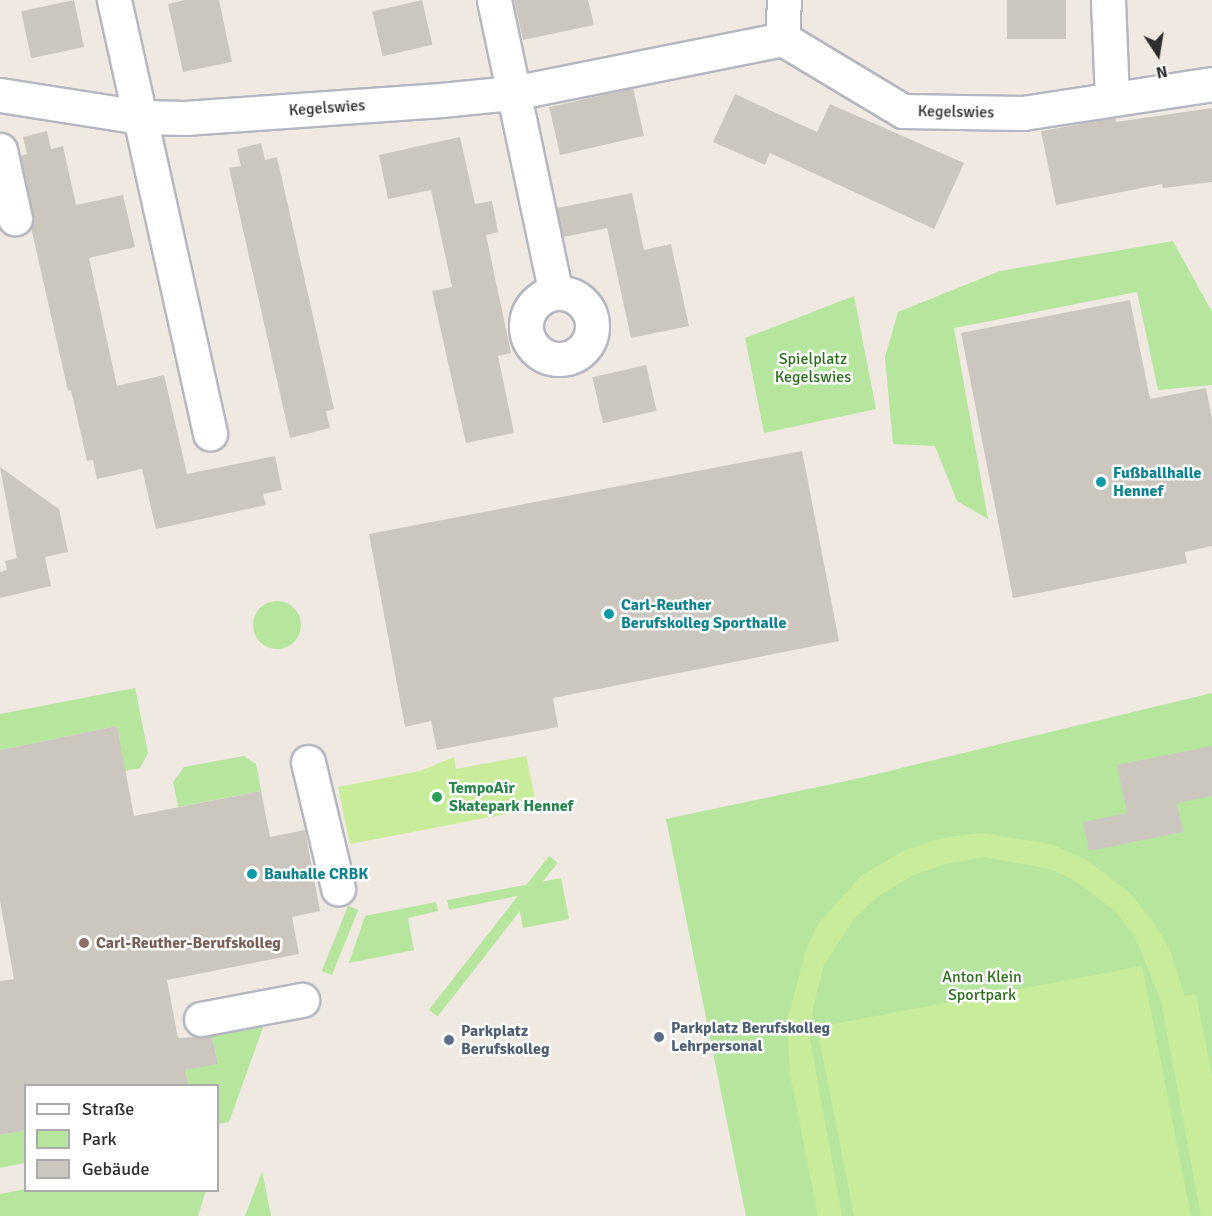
<!DOCTYPE html>
<meta charset="utf-8">
<style>
body{margin:0}
#map{position:relative;width:1212px;height:1216px;overflow:hidden;background:#efe9e1;font-family:Signika,sans-serif}
div>[style]{position:absolute}
.green>*{inset:0;background:#b6e59e;transform-origin:0 0}
.round{border-radius:50%}
.pitch>*{inset:0;background:#c9ec9a}
.building>*{inset:0;background:#cbc7bf;transform-origin:0 0}
.roads{filter:drop-shadow(2px 0 #b4b7c1) drop-shadow(-2px 0 #b4b7c1) drop-shadow(0 2px #b4b7c1) drop-shadow(0 -2px #b4b7c1)}
.minor>*{height:33px;margin:-16.5px;padding:0 16.5px;transform-origin:16.5px;border-radius:16.5px;background:#fff}
.minor>.ring{margin:-16.5px;padding:0;box-sizing:content-box;background:none;border:33px solid #fff;border-radius:50%}
.dots>*{width:16px;height:16px;translate:-50% -50%;box-sizing:border-box;border:3px solid #fff;border-radius:50%}
span{translate:-50% -50%;white-space:nowrap;text-align:center;line-height:1.15;-webkit-text-stroke:5px #fff;paint-order:stroke}
.street-label{font-size:16px;color:#2e2e2e}
.park-label{font-size:16px;color:#2c6e1b}
.culture-label{font-size:16px;color:#0d838f;font-weight:700}
.left{translate:0 -50%;text-align:left}
.leisure-label{font-size:16px;color:#27864d;font-weight:700}
.education-label{font-size:16px;color:#785e54;font-weight:700}
.service-label{font-size:16px;color:#4e5e75;font-weight:700}
.legend{position:absolute;left:24px;top:1084px;width:195px;height:108px;box-sizing:border-box;background:#fff;border:2px solid #ababab;margin:0;padding:8px 10px;list-style:none;font-size:18px;color:#2e2e2e}
.legend li{display:flex;align-items:center;gap:12px;height:30px}
.legend b{width:30px;border:2px solid #ababab}
.north{position:absolute;left:1128px;top:24px;width:60px;height:60px;-webkit-text-stroke:4px #fff;paint-order:stroke;rotate:168deg;font-size:16px;font-weight:700;line-height:24px;text-align:center;color:#2e2e2e}
.north::after{content:'';display:block;margin:auto;width:21px;height:27px;background:#2e2e2e;clip-path:polygon(50% 0,100% 100%,50% 72%,0 100%)}
</style>
<div id="map">
<div class="green">
<div style="clip-path:polygon(1173px 241px,1212px 312px,1212px 385px,1158px 390px,1137px 292px,954px 328px,988px 519px,957px 501px,935px 446px,893px 444px,885px 357px,898px 312px,1000px 271px)"></div>
<div style="clip-path:polygon(854px 296px,876px 409px,764px 433px,745px 338px)"></div>
<div class="round" style="left:253px;top:601px;width:48px;height:48px"></div>
<div style="clip-path:polygon(135px 688px,148px 753px,140px 768px,125px 771px,117px 726px,0 750px,0 714px)"></div>
<div style="clip-path:polygon(1212px 693px,1212px 1216px,746px 1216px,666px 819px,860px 778px)"></div>
<div style="clip-path:polygon(244px 756px,256px 764px,261px 791px,178px 807px,173px 782px,184px 767px)"></div>
<div style="left:549px;top:856px;width:11px;height:195px;rotate:38deg"></div>
<div style="clip-path:polygon(561px 878px,569px 919px,523px 928px,517px 896px,449px 910px,447px 900px)"></div>
<div style="clip-path:polygon(436px 902px,438px 911px,408px 918px,414px 950px,349px 963px,365px 916px)"></div>
<div style="left:348px;top:906px;width:11px;height:70px;rotate:22deg"></div>
<div style="clip-path:polygon(265px 1022px,229px 1122px,218px 1124px,218px 1086px,189px 1085px,185px 1070px,218px 1063px,211px 1032px)"></div>
<div style="clip-path:polygon(25px 1130px,25px 1163px,0 1168px,0 1135px)"></div>
<div style="clip-path:polygon(262px 1171px,271px 1216px,245px 1216px)"></div>
<div style="clip-path:polygon(25px 1189px,26px 1190px,206px 1191px,198px 1216px,0 1216px,0 1194px)"></div>
</div>
<div class="pitch">
<div style="clip-path:polygon(526px 756px,537px 808px,350px 844px,338px 787px,420px 771px,454px 757px,456px 769px)"></div>
<div style="clip-path:polygon(981px 833px,1052px 844px,1087px 860px,1131px 894px,1153px 922px,1170px 950px,1185px 996px,1196px 994px,1212px 1076px,1212px 1216px,1201px 1216px,1161px 1001px,1135px 936px,1115px 911px,1074px 880px,1050px 869px,984px 857px,945px 864px,913px 875px,877px 897px,854px 919px,824px 965px,813px 1008px,810px 1040px,842px 1216px,818px 1216px,790px 1074px,787px 1021px,807px 947px,818px 924px,861px 876px,903px 851px,942px 838px)"></div>
<div style="clip-path:polygon(1142px 966px,1191px 1216px,854px 1216px,817px 1027px)"></div>
</div>
<div class="building">
<div style="left:74px;top:0;width:48px;height:54px;rotate:78deg"></div>
<div style="clip-path:polygon(185px 0,219px 0,232px 62px,183px 72px,168px 4px)"></div>
<div style="left:422px;top:0;width:46px;height:51px;rotate:77deg"></div>
<div style="clip-path:polygon(514px 0,588px 0,594px 25px,523px 40px)"></div>
<div style="left:1007px;top:0;width:59px;height:39px"></div>
<div style="left:633px;top:88px;width:49px;height:86px;rotate:77deg"></div>
<div style="clip-path:polygon(735px 94px,817px 132px,830px 104px,964px 163px,934px 229px,770px 153px,765px 165px,713px 142px)"></div>
<div style="clip-path:polygon(1212px 108px,1212px 182px,1163px 188px,1162px 184px,1056px 205px,1041px 131px,1115px 118px,1116px 122px)"></div>
<div style="clip-path:polygon(47px 131px,51px 149px,63px 146px,76px 205px,123px 195px,135px 247px,89px 258px,117px 386px,164px 375px,187px 474px,275px 456px,282px 490px,263px 494px,266px 505px,156px 529px,142px 469px,97px 479px,93px 460px,87px 461px,71px 390px,68px 391px,31px 227px,33px 214px,20px 156px,27px 154px,23px 137px)"></div>
<div style="clip-path:polygon(460px 137px,475px 204px,492px 201px,498px 232px,486px 235px,511px 353px,498px 356px,514px 433px,466px 443px,432px 291px,452px 287px,431px 190px,388px 199px,379px 155px)"></div>
<div style="clip-path:polygon(261px 143px,265px 160px,277px 157px,334px 409px,326px 411px,330px 428px,290px 438px,229px 168px,241px 166px,237px 149px)"></div>
<div style="clip-path:polygon(632px 193px,644px 250px,671px 244px,689px 326px,631px 338px,607px 228px,563px 237px,557px 208px)"></div>
<div style="clip-path:polygon(1130px 300px,1150px 399px,1206px 388px,1212px 419px,1212px 546px,1185px 552px,1187px 563px,1013px 598px,961px 333px)"></div>
<div style="left:646px;top:365px;width:47px;height:55px;rotate:77deg"></div>
<div style="clip-path:polygon(802px 451px,839px 641px,553px 698px,558px 727px,437px 750px,431px 721px,405px 727px,369px 534px)"></div>
<div style="clip-path:polygon(0 467px,59px 509px,68px 552px,45px 557px,51px 586px,0 598px,0 572px,7px 570px,5px 561px,17px 558px)"></div>
<div style="clip-path:polygon(117px 726px,134px 816px,261px 791px,270px 837px,305px 830px,320px 911px,292px 917px,299px 954px,167px 980px,178px 1038px,212px 1036px,218px 1064px,185px 1070px,189px 1086px,26px 1086px,26px 1130px,0 1135px,0 981px,14px 979px,0 901px,0 750px)"></div>
<div style="clip-path:polygon(1212px 746px,1212px 796px,1177px 803px,1183px 832px,1089px 851px,1083px 822px,1127px 813px,1117px 765px)"></div>
</div>
<div class="roads">
<div class="minor">
<div style="left:114px;top:0;width:444px;rotate:77.5deg"></div>
<div style="left:494px;top:0;width:299px;rotate:78.1deg"></div>
<div style="left:1108px;top:0;width:99px;rotate:87.7deg"></div>
<div style="left:783px;top:39px;width:39px;rotate:-89deg"></div>
<div style="left:0;top:95px;width:142px;rotate:8.9deg"></div>
<div style="left:140px;top:117px;width:45px;rotate:1.3deg"></div>
<div style="left:185px;top:118px;width:257px;rotate:-4deg"></div>
<div style="left:441px;top:100px;width:72px;rotate:-5.6deg"></div>
<div style="left:513px;top:93px;width:275px;rotate:-11.3deg"></div>
<div style="left:783px;top:39px;width:140px;rotate:31deg"></div>
<div style="left:903px;top:111px;width:120px;rotate:1deg"></div>
<div style="left:1023px;top:113px;width:191px;rotate:-8.7deg"></div>
<div style="left:0;top:150px;width:70px;rotate:77.6deg"></div>
<div class="ring" style="left:526px;top:293px;width:33px;height:33px"></div>
<div style="left:308px;top:762px;width:130px;rotate:76.6deg"></div>
<div style="left:201px;top:1019px;width:103px;rotate:-10.7deg"></div>
</div>
</div>
<div class="dots">
<div style="left:1101px;top:482px;background:#0f9aa8"></div>
<div style="left:609px;top:614px;background:#0f9aa8"></div>
<div style="left:437px;top:797px;background:#2e9e5b"></div>
<div style="left:252px;top:874px;background:#0f9aa8"></div>
<div style="left:84px;top:943px;background:#8d6e63"></div>
<div style="left:659px;top:1037px;background:#5c6f8a"></div>
<div style="left:449px;top:1040px;background:#5c6f8a"></div>
</div>
<div class="street-label">
<span style="left:327px;top:108px;rotate:-4deg">Kegelswies</span>
<span style="left:956px;top:112px;rotate:1deg">Kegelswies</span>
</div>
<div class="park-label">
<span style="left:813px;top:368px">Spielplatz<br>Kegelswies</span>
<span style="left:982px;top:986px">Anton Klein<br>Sportpark</span>
</div>
<div class="culture-label">
<span class="left" style="left:1113px;top:482px">Fußballhalle<br>Hennef</span>
<span class="left" style="left:621px;top:614px">Carl-Reuther<br>Berufskolleg Sporthalle</span>
<span class="left" style="left:264px;top:874px">Bauhalle CRBK</span>
</div>
<div class="leisure-label">
<span class="left" style="left:449px;top:797px">TempoAir<br>Skatepark Hennef</span>
</div>
<div class="education-label">
<span class="left" style="left:96px;top:943px">Carl-Reuther-Berufskolleg</span>
</div>
<div class="service-label">
<span class="left" style="left:671px;top:1037px">Parkplatz Berufskolleg<br>Lehrpersonal</span>
<span class="left" style="left:461px;top:1040px">Parkplatz<br>Berufskolleg</span>
</div>
<ul class="legend">
<li><b style="height:8px;background:#fff"></b>Straße</li>
<li><b style="height:16px;background:#b6e59e"></b>Park</li>
<li><b style="height:16px;background:#cbc7bf"></b>Gebäude</li>
</ul>
<div class="north">N</div>
</div>
